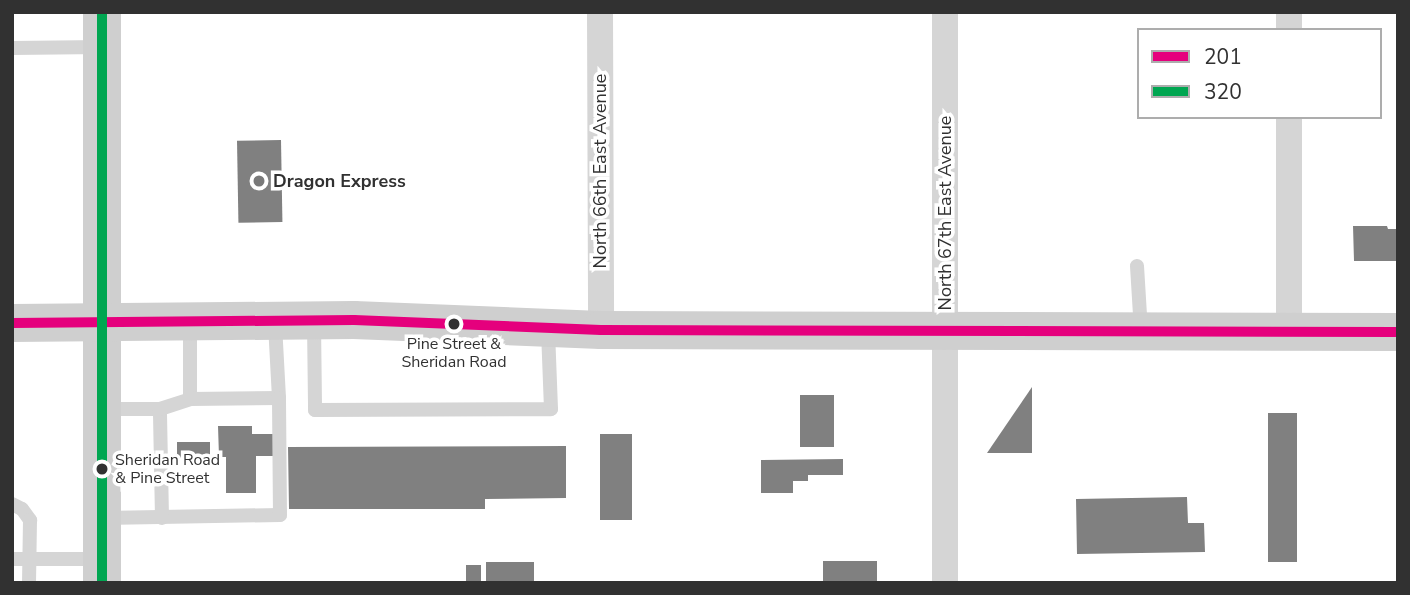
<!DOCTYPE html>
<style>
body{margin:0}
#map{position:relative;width:1410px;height:595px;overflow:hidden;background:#fff;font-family:"Nunito Sans",sans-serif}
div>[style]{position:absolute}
.building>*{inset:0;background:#808080;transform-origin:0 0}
.lane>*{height:14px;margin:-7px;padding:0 7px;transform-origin:7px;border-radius:7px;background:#d5d5d5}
.street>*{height:26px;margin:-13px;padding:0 13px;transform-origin:13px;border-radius:13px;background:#d5d5d5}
.secondary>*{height:38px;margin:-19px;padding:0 19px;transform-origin:19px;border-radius:19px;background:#cfcfcf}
.bus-1>*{height:10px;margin:-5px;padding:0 5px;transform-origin:5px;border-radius:5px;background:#e5007d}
.bus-2>*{height:10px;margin:-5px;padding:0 5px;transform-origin:5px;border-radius:5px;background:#00a651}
.dots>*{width:19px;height:19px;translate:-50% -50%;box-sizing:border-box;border:4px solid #fff;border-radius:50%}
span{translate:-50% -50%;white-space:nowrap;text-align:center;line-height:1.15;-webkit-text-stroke:7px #fff;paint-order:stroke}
.bus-label{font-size:16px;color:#313131}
.left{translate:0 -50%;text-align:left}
.street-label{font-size:18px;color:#313131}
.poi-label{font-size:18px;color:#313131;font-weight:700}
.frame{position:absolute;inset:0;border:14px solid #313131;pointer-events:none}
.legend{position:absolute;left:1137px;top:28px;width:245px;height:91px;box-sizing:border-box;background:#fff;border:2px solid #adadad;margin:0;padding:9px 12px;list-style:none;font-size:21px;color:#313131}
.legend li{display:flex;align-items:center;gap:14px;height:35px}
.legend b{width:35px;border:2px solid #adadad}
</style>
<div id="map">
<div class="building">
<div style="left:281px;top:140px;width:82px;height:44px;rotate:89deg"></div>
<div style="clip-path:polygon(1353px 226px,1387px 226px,1388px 229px,1398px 229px,1398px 261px,1354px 261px)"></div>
<div style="clip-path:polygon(1032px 387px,1032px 453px,987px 453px)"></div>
<div style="left:800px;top:395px;width:34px;height:52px"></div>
<div style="left:1268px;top:413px;width:29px;height:149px"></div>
<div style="clip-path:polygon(218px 426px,252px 426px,252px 434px,273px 434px,273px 456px,256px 456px,256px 493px,226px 493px,226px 457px,219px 457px)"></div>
<div style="left:600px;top:434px;width:32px;height:86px"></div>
<div style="left:177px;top:442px;width:33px;height:18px"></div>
<div style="clip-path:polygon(566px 446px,566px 498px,485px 499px,485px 509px,289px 509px,288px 447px)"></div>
<div style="clip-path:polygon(843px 459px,843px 475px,808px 475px,808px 481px,793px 481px,793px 493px,761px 493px,761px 460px)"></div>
<div style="clip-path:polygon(1187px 497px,1188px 523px,1204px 523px,1205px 552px,1077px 554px,1076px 499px)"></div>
<div style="left:823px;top:561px;width:54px;height:22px"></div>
<div style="left:486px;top:562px;width:48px;height:21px"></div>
<div style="left:466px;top:565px;width:15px;height:18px"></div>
</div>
<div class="lane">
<div style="left:12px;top:48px;width:90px;rotate:-0.6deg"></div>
<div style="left:1137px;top:266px;width:65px;rotate:86.5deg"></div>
<div style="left:314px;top:323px;width:87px;rotate:89.3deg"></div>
<div style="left:315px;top:410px;width:236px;rotate:-0.2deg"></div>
<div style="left:551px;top:409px;width:79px;rotate:-92.2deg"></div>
<div style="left:190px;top:324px;width:75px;rotate:90deg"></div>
<div style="left:190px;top:399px;width:89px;rotate:-0.6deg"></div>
<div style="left:279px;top:398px;width:75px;rotate:-93.1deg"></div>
<div style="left:102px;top:409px;width:58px"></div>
<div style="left:12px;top:504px;width:11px;rotate:27deg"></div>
<div style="left:22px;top:509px;width:14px;rotate:54deg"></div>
<div style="left:30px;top:520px;width:63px;rotate:90.9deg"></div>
<div style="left:104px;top:518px;width:176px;rotate:-1deg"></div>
<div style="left:280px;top:515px;width:117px;rotate:-90.5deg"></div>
<div style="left:162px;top:518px;width:109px;rotate:-91.1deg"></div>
<div style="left:160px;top:409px;width:32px;rotate:-18deg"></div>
<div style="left:12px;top:559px;width:90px"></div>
</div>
<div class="street">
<div style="left:600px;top:12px;width:318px;rotate:89.8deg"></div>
<div style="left:945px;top:12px;width:571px;rotate:90deg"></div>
<div style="left:1289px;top:12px;width:18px;rotate:90deg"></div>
<div style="left:1289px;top:117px;width:214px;rotate:90deg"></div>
</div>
<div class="secondary">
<div style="left:102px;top:12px;width:571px;rotate:90deg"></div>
<div style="left:12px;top:323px;width:342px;rotate:-0.5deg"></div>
<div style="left:354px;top:320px;width:247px;rotate:2.3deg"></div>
<div style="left:601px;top:330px;width:797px;rotate:0.14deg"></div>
</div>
<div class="bus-1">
<div style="left:12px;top:323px;width:342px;rotate:-0.5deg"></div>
<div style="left:354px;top:320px;width:247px;rotate:2.3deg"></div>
<div style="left:601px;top:330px;width:797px;rotate:0.14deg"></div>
</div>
<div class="bus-2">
<div style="left:102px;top:12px;width:571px;rotate:90deg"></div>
</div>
<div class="dots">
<div style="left:259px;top:181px;background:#797979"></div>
<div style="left:454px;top:324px;background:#313131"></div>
<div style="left:102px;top:469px;background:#313131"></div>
</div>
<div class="bus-label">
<span style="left:454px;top:353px">Pine Street &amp;<br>Sheridan Road</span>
<span class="left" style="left:115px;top:469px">Sheridan Road<br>&amp; Pine Street</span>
</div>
<div class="street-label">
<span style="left:600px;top:171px;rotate:-90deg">North 66th East Avenue</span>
<span style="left:945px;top:213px;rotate:-90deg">North 67th East Avenue</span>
</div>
<div class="poi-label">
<span class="left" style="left:273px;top:181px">Dragon Express</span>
</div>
<div class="frame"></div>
<ul class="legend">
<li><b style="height:9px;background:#e5007d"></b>201</li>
<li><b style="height:9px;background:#00a651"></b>320</li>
</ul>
</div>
